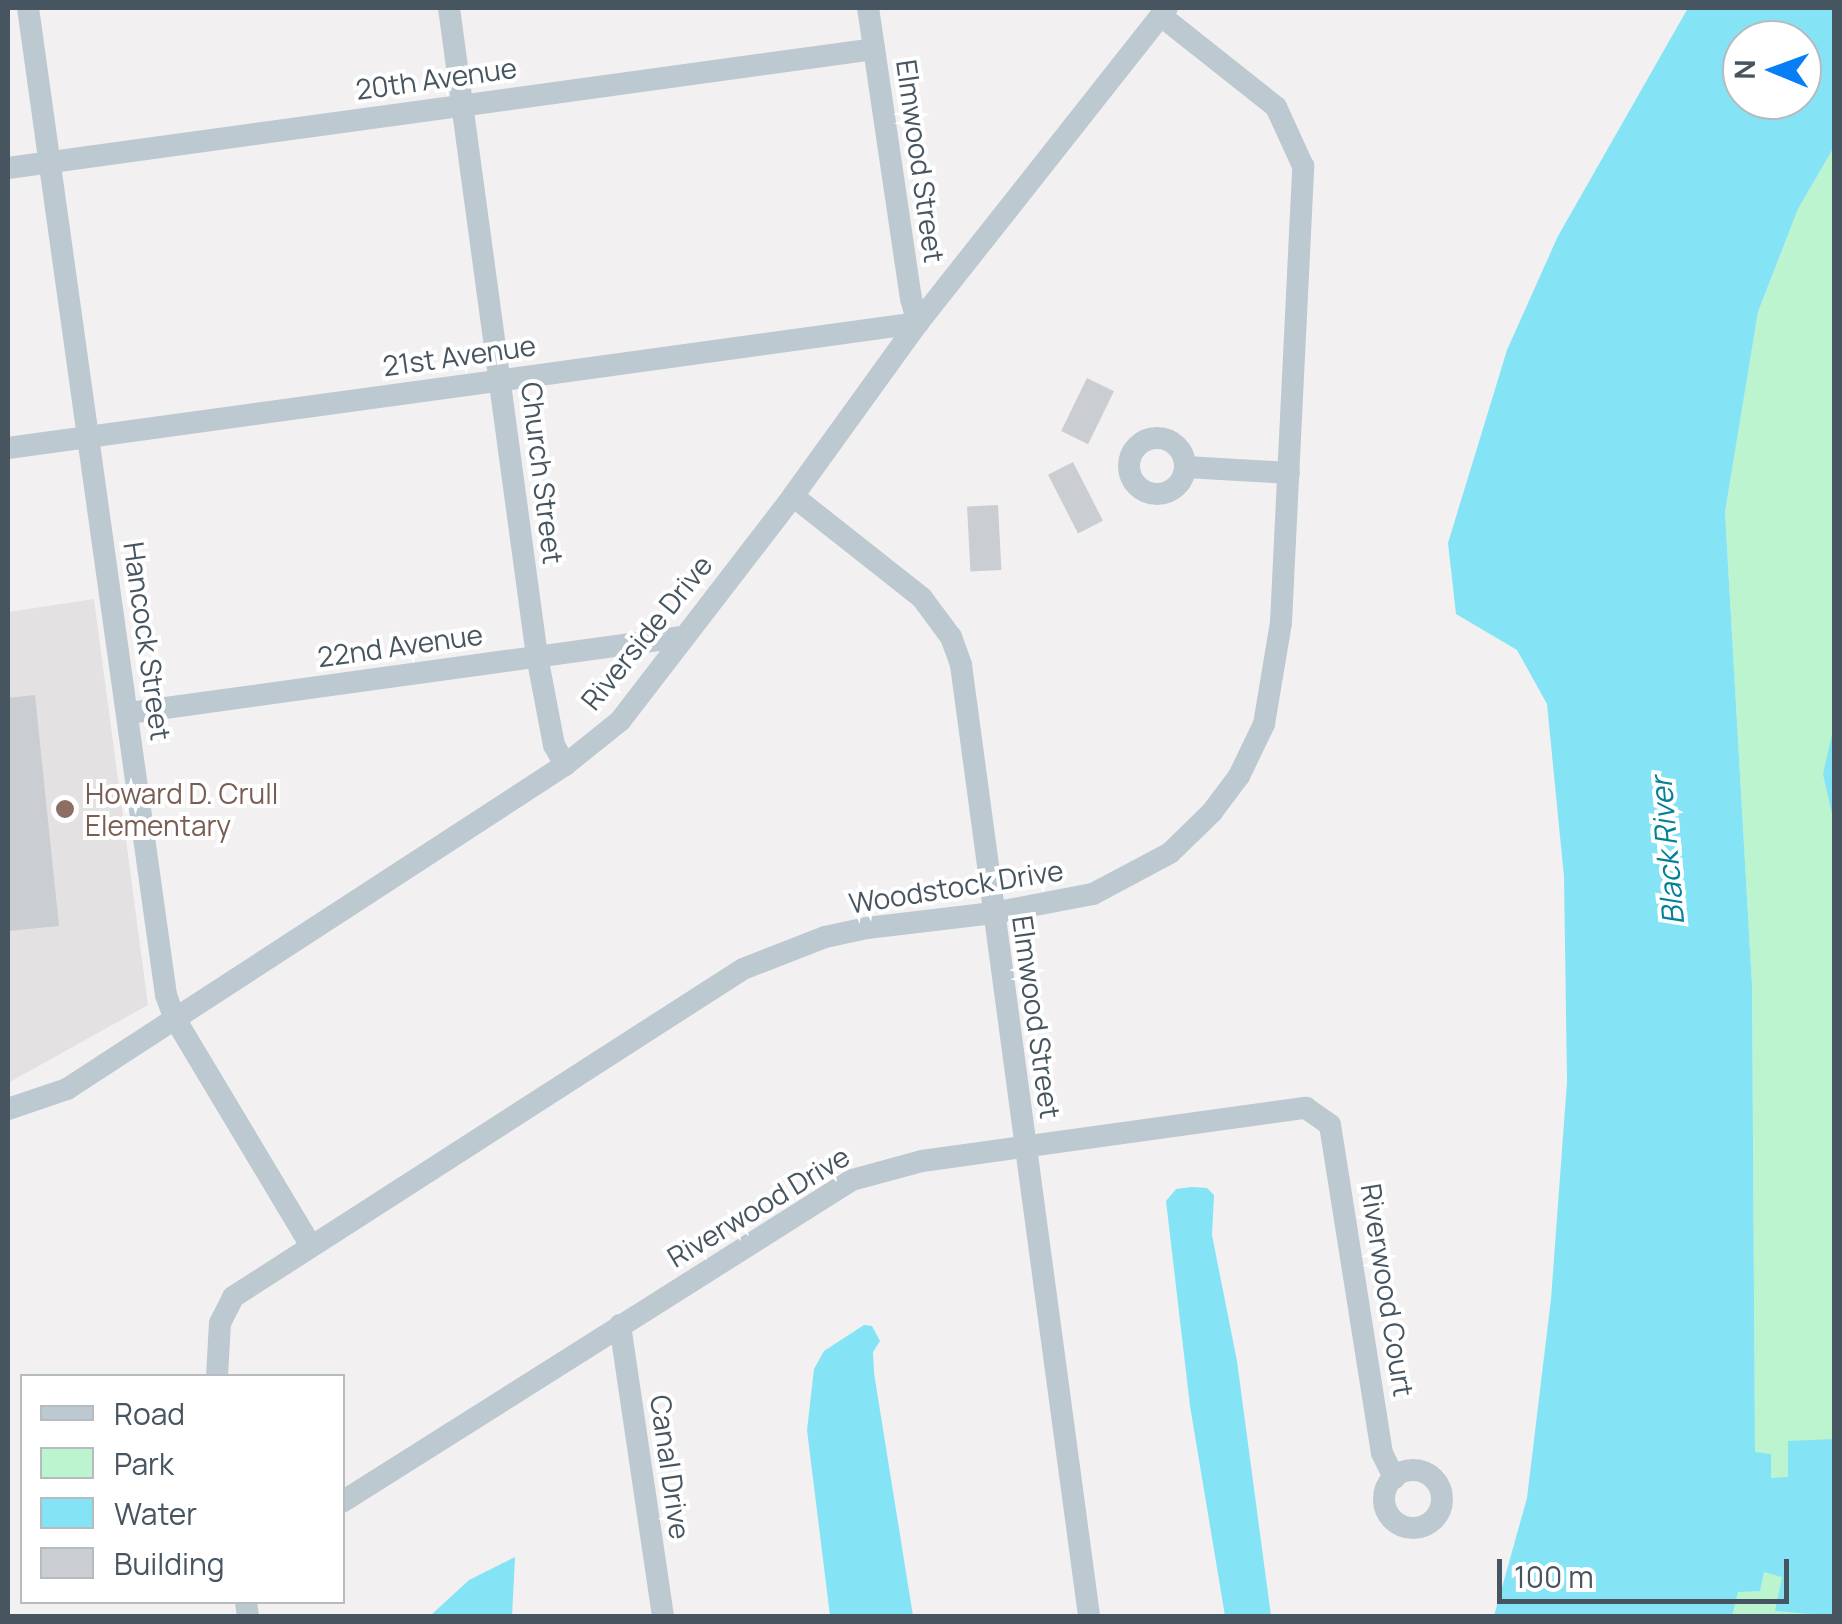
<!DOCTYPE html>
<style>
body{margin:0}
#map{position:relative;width:1842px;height:1624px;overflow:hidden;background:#f3f0f1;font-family:Manrope,sans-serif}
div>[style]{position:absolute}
.education>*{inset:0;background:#e4e1e2}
.green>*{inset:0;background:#bbf4ce}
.water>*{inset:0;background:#84e4f5}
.building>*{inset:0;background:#caced3;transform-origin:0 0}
.minor>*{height:22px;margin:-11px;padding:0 11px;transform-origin:11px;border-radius:11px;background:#bdc9d1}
.minor>.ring{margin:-11px;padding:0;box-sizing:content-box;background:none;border:22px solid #bdc9d1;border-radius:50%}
.dots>*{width:28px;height:28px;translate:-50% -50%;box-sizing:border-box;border:5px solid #fff;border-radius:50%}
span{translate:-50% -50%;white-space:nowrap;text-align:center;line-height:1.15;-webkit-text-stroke:8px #fff;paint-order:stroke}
.street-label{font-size:28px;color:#465560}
.education-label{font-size:28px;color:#785e54}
.left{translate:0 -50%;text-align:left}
.water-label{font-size:30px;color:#038297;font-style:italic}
.frame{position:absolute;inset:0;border:10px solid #465560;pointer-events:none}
.legend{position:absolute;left:20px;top:1374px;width:325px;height:230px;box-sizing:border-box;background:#fff;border:2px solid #b5bbbf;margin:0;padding:12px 18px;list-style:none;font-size:30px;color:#465560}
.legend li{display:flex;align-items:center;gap:20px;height:50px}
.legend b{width:50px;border:2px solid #b5bbbf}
.north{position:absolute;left:1722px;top:20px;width:100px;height:100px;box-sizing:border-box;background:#fff;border:2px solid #b5bbbf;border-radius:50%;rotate:271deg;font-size:28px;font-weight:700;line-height:40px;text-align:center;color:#465560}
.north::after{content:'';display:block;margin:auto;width:35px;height:45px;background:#077ef6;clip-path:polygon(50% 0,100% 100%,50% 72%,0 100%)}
.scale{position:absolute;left:1497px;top:1559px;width:292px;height:45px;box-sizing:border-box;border:5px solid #465560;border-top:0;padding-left:12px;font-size:30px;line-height:35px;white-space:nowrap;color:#465560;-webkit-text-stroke:8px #fff;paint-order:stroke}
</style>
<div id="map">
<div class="education">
<div style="clip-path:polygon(94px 599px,148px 1005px,8px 1083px,8px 612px)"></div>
</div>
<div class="green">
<div style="clip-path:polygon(1834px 147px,1834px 1616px,1732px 1616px,1747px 1536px,1755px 1452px,1752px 985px,1725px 512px,1758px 312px,1798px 209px)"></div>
</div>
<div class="water">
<div style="clip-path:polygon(evenodd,1688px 8px,1834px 8px,1834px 147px,1798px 209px,1758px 312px,1725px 512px,1752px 985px,1755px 1452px,1771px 1454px,1771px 1478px,1788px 1477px,1788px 1441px,1834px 1439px,1834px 1616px,1775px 1611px,1782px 1577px,1764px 1572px,1760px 1591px,1738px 1592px,1732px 1616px,1494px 1616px,1527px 1498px,1551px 1299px,1567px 1082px,1564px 877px,1547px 704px,1517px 650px,1456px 614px,1448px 543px,1507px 350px,1558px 236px,1688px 8px,1802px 40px,1802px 100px,1742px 100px,1742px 40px,1802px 40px)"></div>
<div style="clip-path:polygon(1834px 726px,1834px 823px,1823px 774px)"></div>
<div style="clip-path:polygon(1192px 1187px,1207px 1188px,1214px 1195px,1212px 1235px,1237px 1361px,1271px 1616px,1225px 1616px,1190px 1406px,1166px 1201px,1176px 1189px)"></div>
<div style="clip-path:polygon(864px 1325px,872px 1326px,880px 1341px,873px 1352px,874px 1373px,913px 1616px,830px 1616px,807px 1430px,814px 1369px,824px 1351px)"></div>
<div style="clip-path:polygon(515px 1557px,512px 1616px,430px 1616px,469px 1580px)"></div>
</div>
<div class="building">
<div style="left:1087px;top:378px;width:30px;height:59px;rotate:26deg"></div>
<div style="left:1073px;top:462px;width:66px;height:28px;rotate:63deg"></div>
<div style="left:998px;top:505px;width:65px;height:31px;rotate:87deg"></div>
<div style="clip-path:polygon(35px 695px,59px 926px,8px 931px,8px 698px)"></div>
</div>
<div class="minor">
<div style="left:28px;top:8px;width:997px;rotate:82.04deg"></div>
<div style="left:166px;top:995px;width:23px;rotate:70deg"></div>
<div style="left:174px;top:1017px;width:267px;rotate:59.1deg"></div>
<div style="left:449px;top:8px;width:654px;rotate:82.27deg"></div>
<div style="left:537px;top:656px;width:91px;rotate:79.2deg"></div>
<div style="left:554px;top:745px;width:23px;rotate:61deg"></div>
<div style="left:8px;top:168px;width:874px;rotate:-7.82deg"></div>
<div class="ring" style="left:1129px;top:438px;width:34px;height:34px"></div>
<div style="left:8px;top:448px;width:919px;rotate:-7.82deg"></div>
<div style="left:918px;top:323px;width:25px;rotate:-106deg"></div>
<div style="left:911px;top:299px;width:294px;rotate:-98.4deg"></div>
<div style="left:1186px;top:467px;width:103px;rotate:3.3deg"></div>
<div style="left:793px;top:496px;width:164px;rotate:38.3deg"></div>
<div style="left:922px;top:598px;width:49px;rotate:53.4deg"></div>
<div style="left:951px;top:637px;width:30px;rotate:70deg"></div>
<div style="left:961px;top:665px;width:960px;rotate:82.33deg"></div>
<div style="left:129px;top:713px;width:556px;rotate:-7.85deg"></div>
<div style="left:8px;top:1109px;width:62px;rotate:-18.7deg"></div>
<div style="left:67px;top:1089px;width:594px;rotate:-33.05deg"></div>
<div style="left:565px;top:765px;width:70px;rotate:-38.7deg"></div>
<div style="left:620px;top:721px;width:284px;rotate:-52.4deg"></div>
<div style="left:793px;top:496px;width:213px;rotate:-54.2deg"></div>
<div style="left:918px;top:323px;width:402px;rotate:-51.7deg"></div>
<div style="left:620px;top:1325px;width:294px;rotate:81.6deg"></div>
<div style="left:217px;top:1376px;width:53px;rotate:-86.8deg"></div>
<div style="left:220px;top:1323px;width:29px;rotate:-63deg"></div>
<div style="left:233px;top:1297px;width:606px;rotate:-32.75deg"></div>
<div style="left:743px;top:969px;width:88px;rotate:-21.3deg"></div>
<div style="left:825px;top:937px;width:43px;rotate:-12.1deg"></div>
<div style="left:867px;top:928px;width:127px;rotate:-6.8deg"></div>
<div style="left:993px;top:913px;width:102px;rotate:-10.8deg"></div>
<div style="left:1093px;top:894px;width:87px;rotate:-28deg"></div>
<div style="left:1170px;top:853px;width:59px;rotate:-44.3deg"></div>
<div style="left:1212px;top:812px;width:45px;rotate:-53.1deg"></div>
<div style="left:1239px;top:776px;width:58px;rotate:-64.3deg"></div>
<div style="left:1264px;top:724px;width:103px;rotate:-80.5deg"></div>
<div style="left:1281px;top:622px;width:457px;rotate:-87.2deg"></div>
<div style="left:1303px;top:166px;width:65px;rotate:-114.6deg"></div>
<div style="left:1276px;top:107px;width:147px;rotate:-141.6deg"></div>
<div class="ring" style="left:1384px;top:1470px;width:36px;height:36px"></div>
<div style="left:342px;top:1502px;width:603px;rotate:-32.27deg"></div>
<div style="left:852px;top:1180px;width:73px;rotate:-15.2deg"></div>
<div style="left:922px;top:1161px;width:388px;rotate:-7.9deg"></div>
<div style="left:1306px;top:1108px;width:29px;rotate:35deg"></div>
<div style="left:1330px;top:1125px;width:332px;rotate:81deg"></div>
<div style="left:1382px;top:1453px;width:28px;rotate:64deg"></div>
<div style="left:246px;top:1602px;width:14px;rotate:82deg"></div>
</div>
<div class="dots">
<div style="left:65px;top:809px;background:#8d6e63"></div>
</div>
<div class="street-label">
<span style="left:436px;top:78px;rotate:-8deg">20th Avenue</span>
<span style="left:921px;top:161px;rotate:82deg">Elmwood Street</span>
<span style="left:459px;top:355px;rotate:-8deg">21st Avenue</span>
<span style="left:543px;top:473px;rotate:83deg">Church Street</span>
<span style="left:646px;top:632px;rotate:-51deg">Riverside Drive</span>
<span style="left:148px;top:641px;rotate:82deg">Hancock Street</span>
<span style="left:400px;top:645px;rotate:-8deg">22nd Avenue</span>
<span style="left:956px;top:886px;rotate:-9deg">Woodstock Drive</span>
<span style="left:1037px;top:1017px;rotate:82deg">Elmwood Street</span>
<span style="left:758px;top:1206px;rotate:-31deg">Riverwood Drive</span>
<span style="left:1388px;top:1290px;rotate:81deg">Riverwood Court</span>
<span style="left:671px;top:1467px;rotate:82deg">Canal Drive</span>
</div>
<div class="education-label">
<span class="left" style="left:85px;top:809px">Howard D. Crull<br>Elementary</span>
</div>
<div class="water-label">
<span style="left:1667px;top:851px;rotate:-95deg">Black River</span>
</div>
<div class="frame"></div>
<ul class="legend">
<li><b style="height:12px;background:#bdc9d1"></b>Road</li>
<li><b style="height:28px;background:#bbf4ce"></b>Park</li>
<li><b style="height:28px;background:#84e4f5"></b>Water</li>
<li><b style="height:28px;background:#caced3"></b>Building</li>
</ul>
<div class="north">N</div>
<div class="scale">100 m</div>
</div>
